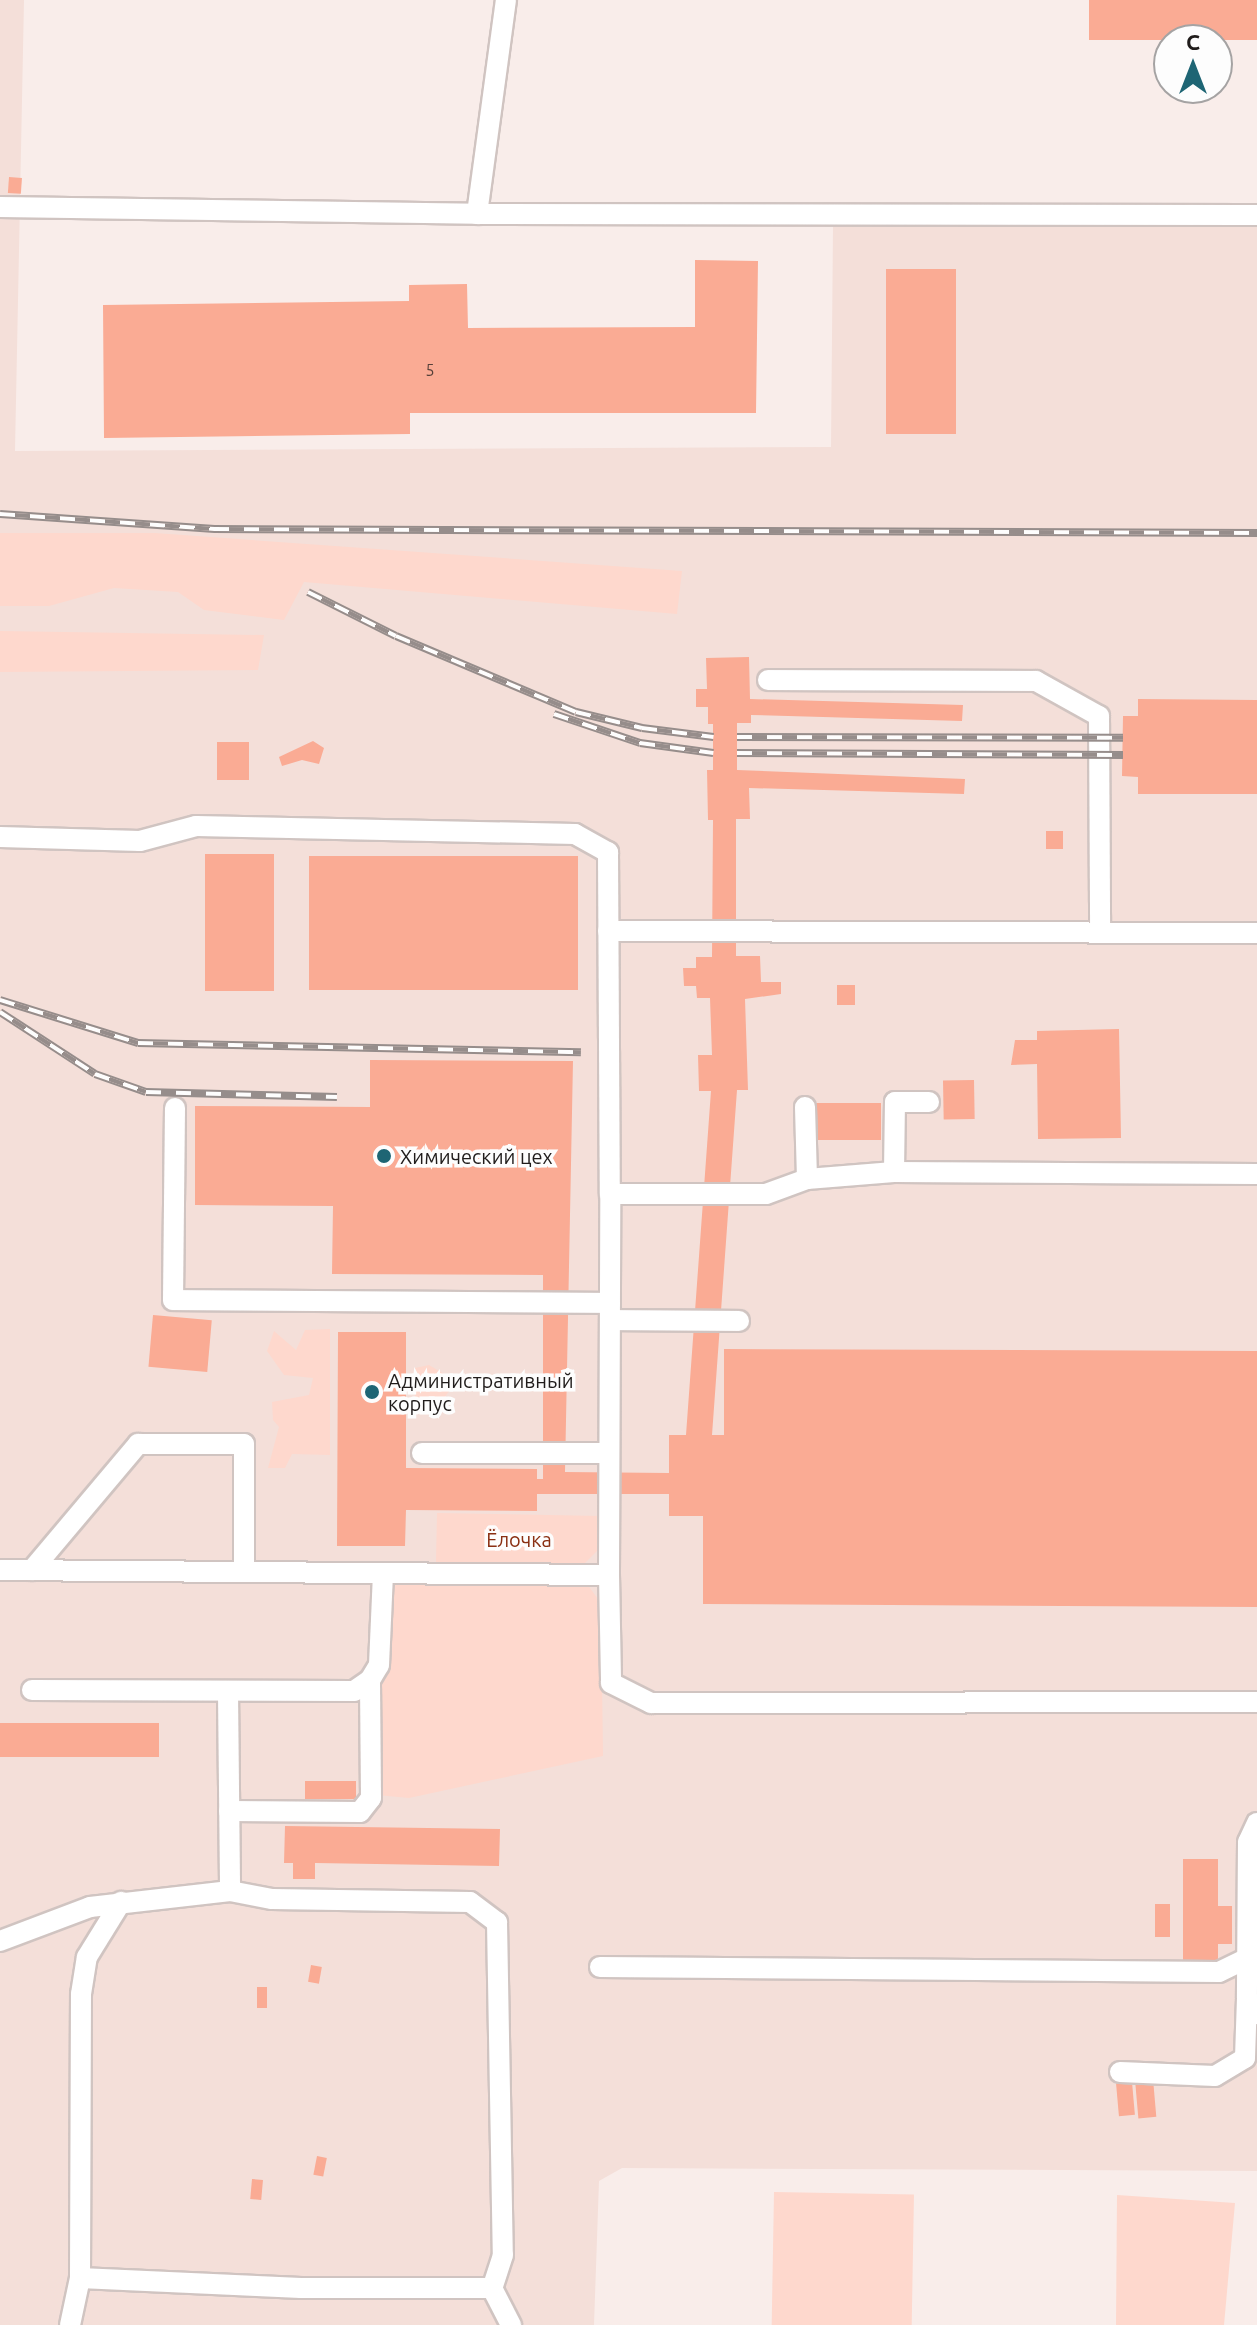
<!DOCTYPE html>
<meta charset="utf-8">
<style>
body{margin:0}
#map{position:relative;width:1257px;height:2325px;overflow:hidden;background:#f9edea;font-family:Ubuntu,sans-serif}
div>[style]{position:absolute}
.built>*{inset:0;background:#f4dfd9}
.green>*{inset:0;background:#fed8cd;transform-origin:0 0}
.building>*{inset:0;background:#faab94;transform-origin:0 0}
.roads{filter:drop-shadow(2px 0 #d0c4c1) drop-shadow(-2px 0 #d0c4c1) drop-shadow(0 2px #d0c4c1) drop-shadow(0 -2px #d0c4c1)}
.minor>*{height:20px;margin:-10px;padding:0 10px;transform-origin:10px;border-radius:10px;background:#fff}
.rail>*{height:8px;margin-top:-4px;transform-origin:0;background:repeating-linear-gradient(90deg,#fdfdfd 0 15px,#968d8b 0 30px);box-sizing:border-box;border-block:2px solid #968d8b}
.dots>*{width:22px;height:22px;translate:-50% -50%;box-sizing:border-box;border:4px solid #fdfdfd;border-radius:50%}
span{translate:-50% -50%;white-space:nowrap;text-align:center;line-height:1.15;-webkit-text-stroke:7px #fdfdfd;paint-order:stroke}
.number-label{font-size:16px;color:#564039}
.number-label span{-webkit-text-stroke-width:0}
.poi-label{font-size:20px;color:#201c1b}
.left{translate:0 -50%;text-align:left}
.park-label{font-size:20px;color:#8a3013}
.north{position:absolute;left:1153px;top:24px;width:80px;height:80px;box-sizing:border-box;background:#fdfdfd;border:2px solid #a5a3a3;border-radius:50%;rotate:0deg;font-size:22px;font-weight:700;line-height:32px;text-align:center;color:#201c1b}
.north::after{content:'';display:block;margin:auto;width:28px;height:36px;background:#1e6574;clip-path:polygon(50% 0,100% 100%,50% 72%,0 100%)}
</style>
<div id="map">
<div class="built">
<div style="clip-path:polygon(0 0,24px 0,15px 451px,831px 447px,833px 226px,1257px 222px,1257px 2171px,622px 2168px,599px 2181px,594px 2325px,0 2325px)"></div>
</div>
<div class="green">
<div style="clip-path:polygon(0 533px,155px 533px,682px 571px,677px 614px,304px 582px,284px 620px,204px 610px,178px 592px,114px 588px,49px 606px,0 606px)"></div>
<div style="clip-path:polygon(0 631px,264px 635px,258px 670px,0 672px)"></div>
<div style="clip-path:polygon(330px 1329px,330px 1455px,292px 1454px,285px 1468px,268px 1468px,279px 1427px,273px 1420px,272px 1402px,309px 1395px,313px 1378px,284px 1375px,267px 1351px,274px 1331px,296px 1350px,305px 1330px)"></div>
<div style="clip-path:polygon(429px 1365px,456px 1381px,434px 1413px,415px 1404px,415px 1368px)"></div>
<div style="clip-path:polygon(437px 1513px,601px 1516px,602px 1546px,584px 1564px,436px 1562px)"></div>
<div style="clip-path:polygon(388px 1580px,584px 1580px,601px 1603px,603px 1756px,409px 1798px,377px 1795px,375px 1693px)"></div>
<div style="left:774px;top:2192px;width:140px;height:134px;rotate:1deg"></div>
<div style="clip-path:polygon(1117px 2195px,1235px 2203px,1224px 2325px,1116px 2325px)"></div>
</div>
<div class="building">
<div style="left:1089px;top:0;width:168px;height:40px"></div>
<div style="left:9px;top:177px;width:13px;height:16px;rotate:4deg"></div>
<div style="clip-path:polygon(695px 260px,758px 261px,756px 413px,410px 413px,410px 434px,104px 438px,103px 305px,409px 301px,409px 285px,467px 284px,468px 328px,695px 327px)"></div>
<div style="left:886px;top:269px;width:70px;height:165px"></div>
<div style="clip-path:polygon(749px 657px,750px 699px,963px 705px,962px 721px,751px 715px,751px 723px,737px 723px,737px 770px,965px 779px,964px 794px,749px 788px,750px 819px,736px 819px,736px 956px,760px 956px,761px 982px,781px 982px,781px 994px,745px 999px,748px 1090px,737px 1090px,712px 1435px,724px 1435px,724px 1349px,1257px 1351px,1257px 1607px,703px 1604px,703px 1516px,669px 1516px,669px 1494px,537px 1494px,537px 1511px,406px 1510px,405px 1546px,337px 1546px,338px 1332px,406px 1332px,406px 1468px,537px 1469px,537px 1479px,543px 1479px,543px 1275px,332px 1274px,333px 1206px,195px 1205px,195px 1106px,370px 1107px,370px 1060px,573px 1061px,565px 1472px,669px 1473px,669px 1435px,686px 1435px,711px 1091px,699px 1091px,698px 1055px,712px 1055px,710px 998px,697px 998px,696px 986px,684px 986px,683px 968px,696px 968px,696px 957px,712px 957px,713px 820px,708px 820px,707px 770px,713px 770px,713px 724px,708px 724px,708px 707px,696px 707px,696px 689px,707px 689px,706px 658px)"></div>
<div style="clip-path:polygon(1138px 699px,1257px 700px,1257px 794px,1138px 794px,1138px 777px,1122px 776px,1123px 716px,1138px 716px)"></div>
<div style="clip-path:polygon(313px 741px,324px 748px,319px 764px,302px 760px,282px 766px,279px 757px)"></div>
<div style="left:249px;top:742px;width:38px;height:32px;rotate:90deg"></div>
<div style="left:1046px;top:831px;width:17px;height:18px"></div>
<div style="left:205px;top:854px;width:69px;height:137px"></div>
<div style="left:578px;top:856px;width:134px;height:269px;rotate:90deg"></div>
<div style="left:837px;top:985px;width:18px;height:20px"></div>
<div style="clip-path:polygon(1119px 1029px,1121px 1138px,1038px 1139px,1037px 1064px,1011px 1065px,1015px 1040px,1037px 1040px,1037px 1031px)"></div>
<div style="left:974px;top:1080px;width:39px;height:31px;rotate:89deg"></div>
<div style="left:814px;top:1103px;width:67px;height:37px"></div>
<div style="left:153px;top:1315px;width:59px;height:52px;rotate:5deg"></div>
<div style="left:0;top:1723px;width:159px;height:34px"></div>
<div style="left:305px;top:1781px;width:51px;height:18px"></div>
<div style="clip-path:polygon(285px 1826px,500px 1829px,499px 1866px,315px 1863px,315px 1879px,293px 1879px,293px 1863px,284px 1863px)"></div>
<div style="clip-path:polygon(1183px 1859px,1218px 1859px,1218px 1906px,1232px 1906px,1232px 1944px,1218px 1944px,1218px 1960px,1183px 1960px)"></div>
<div style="left:1155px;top:1904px;width:15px;height:33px"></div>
<div style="left:311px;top:1965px;width:11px;height:17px;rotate:10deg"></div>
<div style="left:257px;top:1987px;width:10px;height:21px"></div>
<div style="left:1153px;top:2079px;width:38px;height:18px;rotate:85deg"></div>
<div style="left:1132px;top:2082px;width:33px;height:16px;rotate:85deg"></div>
<div style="left:317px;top:2156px;width:10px;height:19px;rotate:11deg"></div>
<div style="left:252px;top:2179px;width:11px;height:20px;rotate:5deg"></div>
</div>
<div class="roads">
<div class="minor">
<div style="left:0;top:207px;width:477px;rotate:0.8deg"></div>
<div style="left:477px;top:214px;width:780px;rotate:0.07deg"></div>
<div style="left:477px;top:214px;width:216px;rotate:-82.3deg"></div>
<div style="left:768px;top:680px;width:268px;rotate:0.2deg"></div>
<div style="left:1036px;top:681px;width:72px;rotate:29.1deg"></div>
<div style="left:1099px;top:716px;width:216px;rotate:89.7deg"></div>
<div style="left:0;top:837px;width:140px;rotate:1.6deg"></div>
<div style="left:140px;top:841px;width:58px;rotate:-15deg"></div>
<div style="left:196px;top:826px;width:379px;rotate:1.2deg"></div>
<div style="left:575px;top:834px;width:38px;rotate:29deg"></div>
<div style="left:608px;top:852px;width:342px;rotate:89.7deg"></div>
<div style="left:608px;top:931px;width:649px;rotate:0.18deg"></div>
<div style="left:805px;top:1107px;width:72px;rotate:88.4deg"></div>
<div style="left:175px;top:1108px;width:192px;rotate:90.6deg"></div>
<div style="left:173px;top:1300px;width:437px;rotate:0.4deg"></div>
<div style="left:894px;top:1172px;width:70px;rotate:-89.2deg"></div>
<div style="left:895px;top:1102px;width:34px"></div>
<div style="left:610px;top:1320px;width:129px;rotate:0.4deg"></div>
<div style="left:422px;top:1453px;width:187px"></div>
<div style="left:0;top:1570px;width:609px;rotate:0.47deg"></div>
<div style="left:609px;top:1575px;width:381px;rotate:-89.8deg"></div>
<div style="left:610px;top:1194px;width:156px"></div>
<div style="left:766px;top:1194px;width:44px;rotate:-20.1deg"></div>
<div style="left:807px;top:1179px;width:87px;rotate:-4.6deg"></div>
<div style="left:894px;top:1172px;width:363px;rotate:0.3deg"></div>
<div style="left:32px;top:1570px;width:165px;rotate:-49.9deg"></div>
<div style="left:138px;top:1444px;width:106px"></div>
<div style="left:244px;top:1444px;width:128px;rotate:90deg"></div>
<div style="left:609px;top:1575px;width:108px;rotate:88.9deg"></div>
<div style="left:611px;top:1683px;width:45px;rotate:26.6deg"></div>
<div style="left:651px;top:1703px;width:606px;rotate:-0.09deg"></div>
<div style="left:32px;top:1690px;width:322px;rotate:0.2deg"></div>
<div style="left:354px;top:1691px;width:19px;rotate:-35deg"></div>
<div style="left:370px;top:1680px;width:17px;rotate:-59deg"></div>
<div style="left:379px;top:1665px;width:92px;rotate:-87.5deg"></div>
<div style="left:228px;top:1692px;width:199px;rotate:89.4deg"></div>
<div style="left:229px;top:1811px;width:131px;rotate:0.4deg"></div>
<div style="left:360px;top:1812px;width:18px;rotate:-52deg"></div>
<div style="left:371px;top:1798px;width:118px;rotate:-90.5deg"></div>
<div style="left:1257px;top:1823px;width:21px;rotate:115deg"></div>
<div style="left:1248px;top:1842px;width:156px;rotate:90.4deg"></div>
<div style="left:1247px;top:1998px;width:19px;rotate:58deg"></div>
<div style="left:0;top:1941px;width:96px;rotate:-20.7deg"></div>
<div style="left:90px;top:1907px;width:141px;rotate:-6.5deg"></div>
<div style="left:230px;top:1891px;width:43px;rotate:10.8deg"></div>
<div style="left:272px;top:1899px;width:198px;rotate:0.9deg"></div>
<div style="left:470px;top:1902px;width:34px;rotate:37deg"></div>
<div style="left:497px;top:1922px;width:333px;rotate:89deg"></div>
<div style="left:503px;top:2255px;width:35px;rotate:108deg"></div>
<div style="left:600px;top:1967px;width:619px;rotate:0.46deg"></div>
<div style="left:1219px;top:1972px;width:32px;rotate:-26deg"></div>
<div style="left:1120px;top:2072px;width:95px;rotate:2.4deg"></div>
<div style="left:1215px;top:2076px;width:35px;rotate:-31deg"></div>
<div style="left:1245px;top:2058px;width:60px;rotate:-88.1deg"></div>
<div style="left:80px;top:2278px;width:221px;rotate:2.6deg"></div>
<div style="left:301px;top:2288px;width:191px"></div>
<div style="left:492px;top:2288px;width:42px;rotate:62.8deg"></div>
<div style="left:70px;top:2325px;width:48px;rotate:-78deg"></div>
<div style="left:80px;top:2278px;width:284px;rotate:-89.8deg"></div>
<div style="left:81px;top:1994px;width:37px;rotate:-81deg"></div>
<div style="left:87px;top:1957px;width:65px;rotate:-58.3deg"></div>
</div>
</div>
<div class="rail">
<div style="left:0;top:514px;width:215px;rotate:4deg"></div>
<div style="left:214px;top:529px;width:1043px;rotate:0.22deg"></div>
<div style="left:308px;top:592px;width:98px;rotate:26.6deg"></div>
<div style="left:396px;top:636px;width:195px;rotate:22.9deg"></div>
<div style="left:576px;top:712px;width:68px;rotate:13.6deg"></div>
<div style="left:642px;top:728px;width:72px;rotate:7.2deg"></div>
<div style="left:554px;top:714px;width:91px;rotate:18.6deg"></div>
<div style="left:640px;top:743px;width:74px;rotate:7.8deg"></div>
<div style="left:737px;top:737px;width:386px;rotate:0.1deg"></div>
<div style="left:737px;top:753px;width:386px;rotate:0.3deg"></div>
<div style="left:0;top:1000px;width:145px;rotate:17.3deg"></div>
<div style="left:138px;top:1043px;width:443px;rotate:1.2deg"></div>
<div style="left:0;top:1012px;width:113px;rotate:33.1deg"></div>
<div style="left:95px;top:1074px;width:54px;rotate:19.4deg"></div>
<div style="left:146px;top:1092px;width:191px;rotate:1.5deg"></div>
</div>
<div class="dots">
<div style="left:384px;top:1156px;background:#1e6574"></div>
<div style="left:372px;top:1392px;background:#1e6574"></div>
</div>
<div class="number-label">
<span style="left:430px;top:370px">5</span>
</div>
<div class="poi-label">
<span class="left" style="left:400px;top:1156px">Химический цех</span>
<span class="left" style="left:388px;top:1392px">Административный<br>корпус</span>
</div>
<div class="park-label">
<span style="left:519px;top:1539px">Ёлочка</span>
</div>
<div class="north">С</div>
</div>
